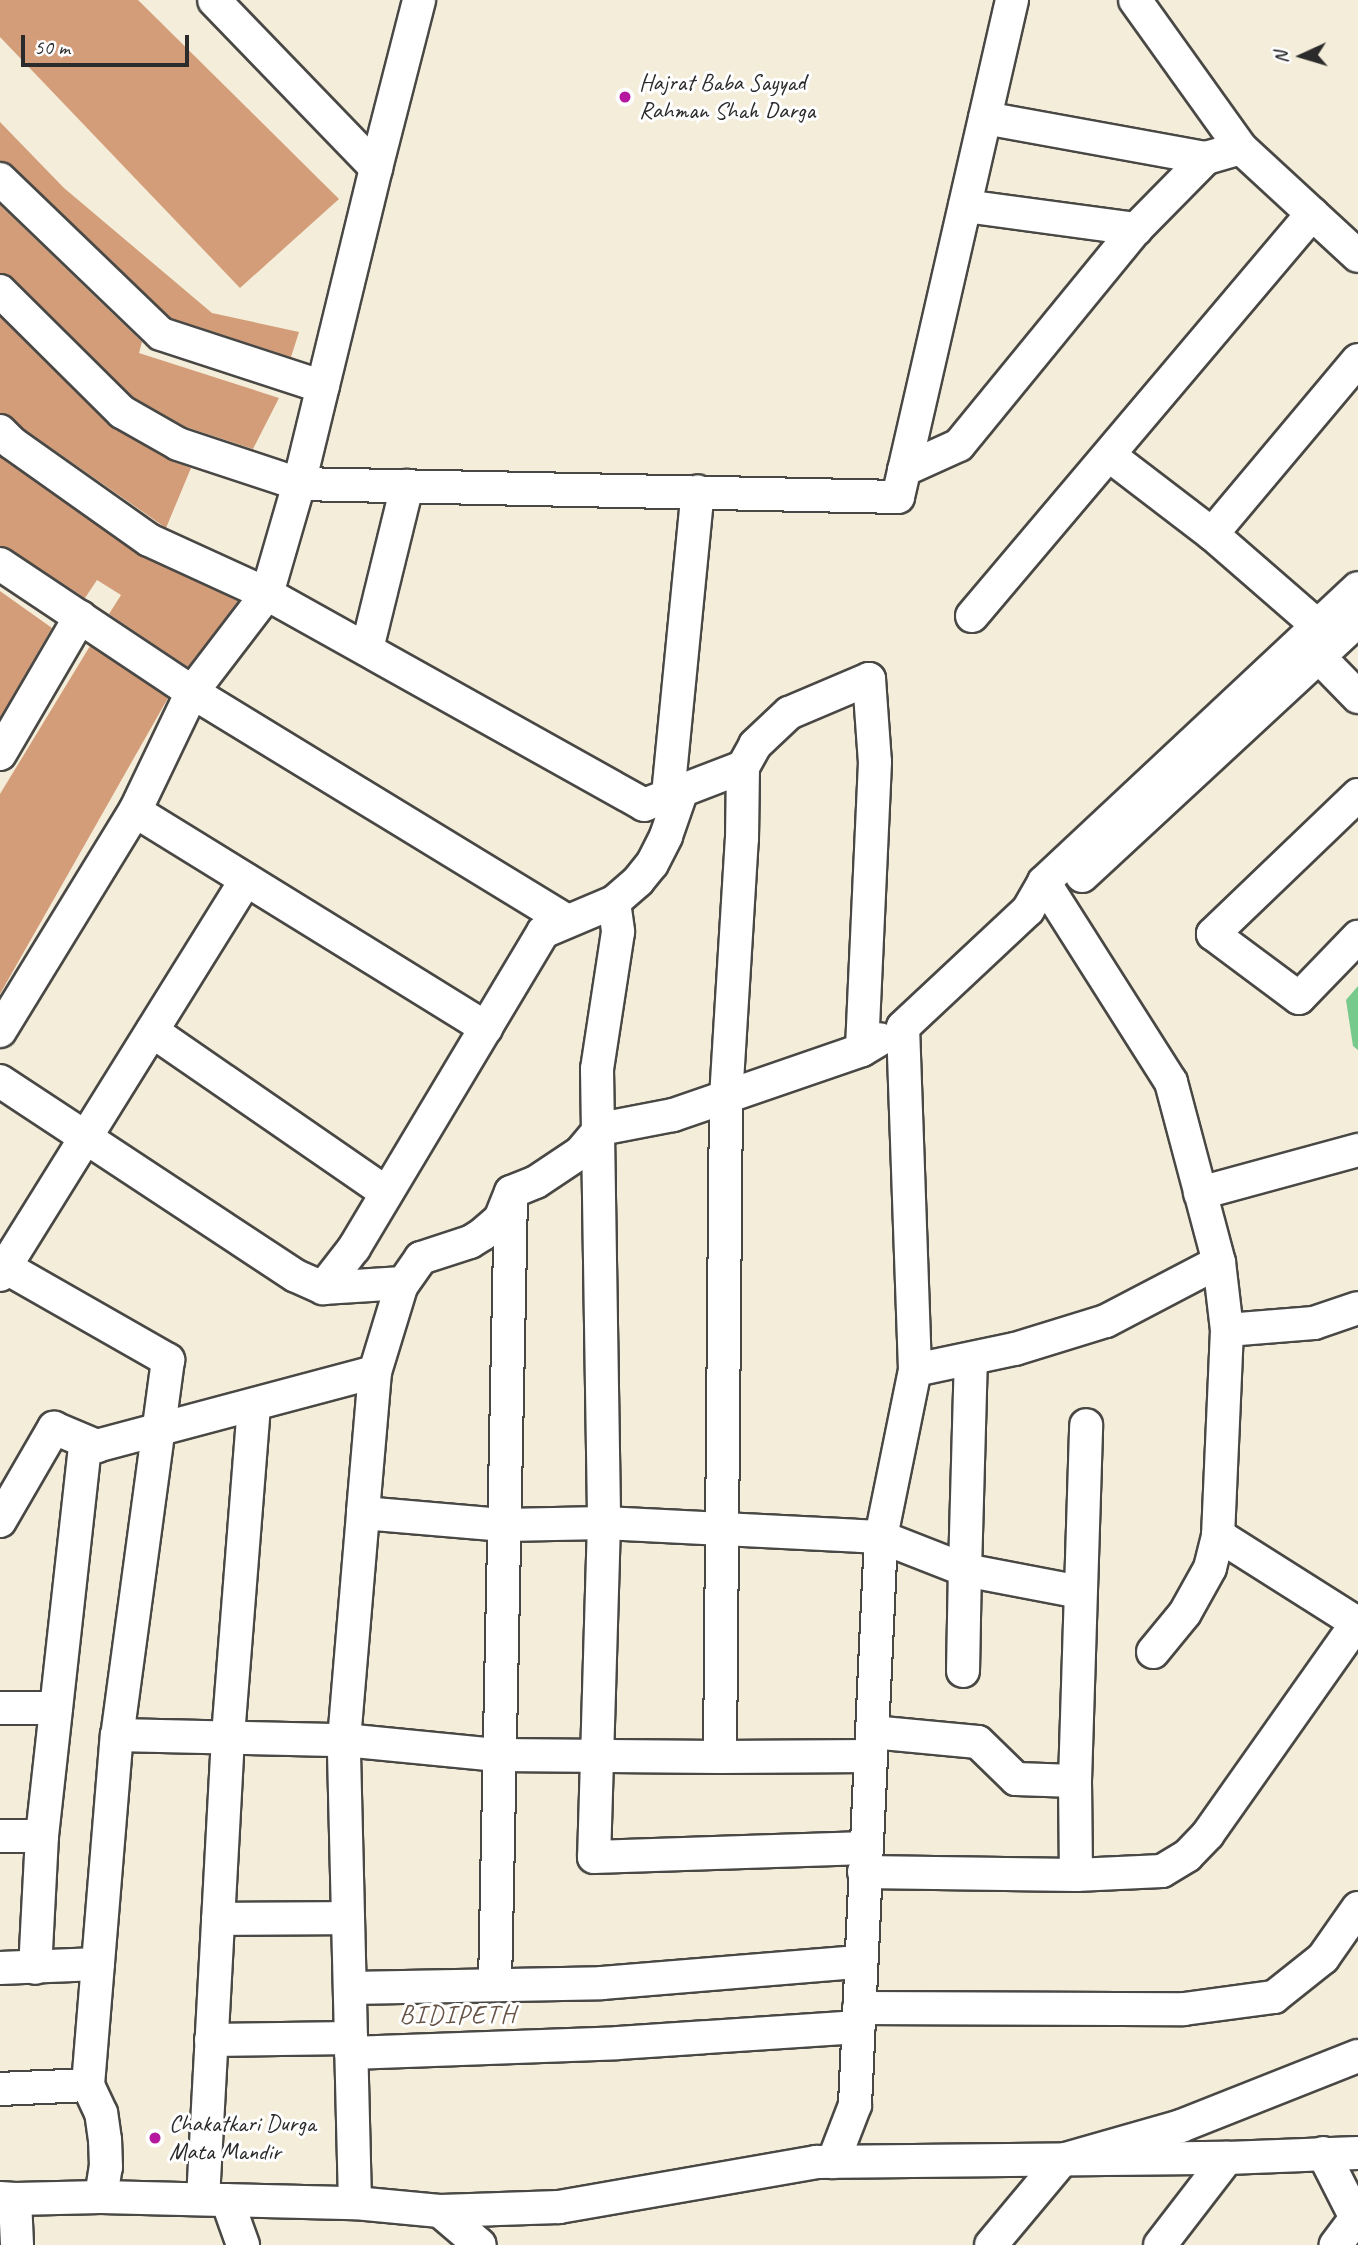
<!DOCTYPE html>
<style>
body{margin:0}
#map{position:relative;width:1358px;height:2245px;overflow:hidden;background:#f4edda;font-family:Caveat,sans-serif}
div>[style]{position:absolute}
.green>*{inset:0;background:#77c98c}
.building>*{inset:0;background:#d39d79}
.roads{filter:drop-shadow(2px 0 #494845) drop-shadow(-2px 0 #494845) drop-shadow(0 2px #494845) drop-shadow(0 -2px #494845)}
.minor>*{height:32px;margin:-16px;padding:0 16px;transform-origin:16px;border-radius:16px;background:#fff}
.dots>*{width:19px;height:19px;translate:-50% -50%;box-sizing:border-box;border:4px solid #fff;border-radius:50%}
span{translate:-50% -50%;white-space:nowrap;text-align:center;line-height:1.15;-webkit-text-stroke:6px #fff;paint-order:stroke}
.poi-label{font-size:24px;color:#2b2b2b}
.left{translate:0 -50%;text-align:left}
.neighbourhood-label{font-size:26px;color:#665346;letter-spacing:2px}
.north{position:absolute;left:1267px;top:21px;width:70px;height:70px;-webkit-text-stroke:5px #fff;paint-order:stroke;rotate:266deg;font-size:19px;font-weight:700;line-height:28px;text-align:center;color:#2b2b2b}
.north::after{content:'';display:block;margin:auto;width:24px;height:32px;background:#2b2b2b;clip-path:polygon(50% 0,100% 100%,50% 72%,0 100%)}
.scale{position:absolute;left:21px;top:35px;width:168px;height:32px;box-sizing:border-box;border:4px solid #2b2b2b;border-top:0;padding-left:9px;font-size:21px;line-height:24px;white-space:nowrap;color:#2b2b2b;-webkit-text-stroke:5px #fff;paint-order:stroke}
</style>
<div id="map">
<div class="green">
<div style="clip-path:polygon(1358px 986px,1358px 1050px,1353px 1046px,1346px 1000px)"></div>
</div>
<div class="building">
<div style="clip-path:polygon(0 0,138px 0,339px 199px,240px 288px,0 37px)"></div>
<div style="clip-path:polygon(0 122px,64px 188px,212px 313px,299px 332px,291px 357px,171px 318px,13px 166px,0 161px)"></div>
<div style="clip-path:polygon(0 205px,142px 342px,139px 353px,279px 398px,253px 449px,186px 427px,133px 397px,13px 278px,0 273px)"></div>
<div style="clip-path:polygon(0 317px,109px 425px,169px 460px,191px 468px,166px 528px,24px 429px,12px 418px,0 413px)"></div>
<div style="clip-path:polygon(0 457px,139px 555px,238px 601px,188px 667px,109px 614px,121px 595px,97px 580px,85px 598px,10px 549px,0 546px)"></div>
<div style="clip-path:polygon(0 591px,52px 628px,0 718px)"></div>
<div style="clip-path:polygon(90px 646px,168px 698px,0 994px,0 794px)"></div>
</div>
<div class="roads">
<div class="minor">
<div style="left:1135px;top:0;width:182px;rotate:54.4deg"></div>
<div style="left:1241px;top:148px;width:159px;rotate:42.7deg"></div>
<div style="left:985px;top:118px;width:225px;rotate:10.3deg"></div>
<div style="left:376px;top:168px;width:173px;rotate:-75.6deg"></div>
<div style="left:0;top:179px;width:223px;rotate:43.9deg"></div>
<div style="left:161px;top:334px;width:170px;rotate:18.1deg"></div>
<div style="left:965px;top:206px;width:173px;rotate:7.7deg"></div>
<div style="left:0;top:291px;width:172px;rotate:44.8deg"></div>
<div style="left:122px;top:412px;width:64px;rotate:29.7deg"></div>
<div style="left:178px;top:444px;width:127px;rotate:18.3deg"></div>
<div style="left:299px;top:484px;width:599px;rotate:1.24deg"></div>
<div style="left:898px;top:497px;width:510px;rotate:-77.08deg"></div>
<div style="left:0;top:431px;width:17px;rotate:45deg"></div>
<div style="left:12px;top:443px;width:168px;rotate:35.3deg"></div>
<div style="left:149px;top:540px;width:130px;rotate:24.6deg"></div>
<div style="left:267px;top:594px;width:432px;rotate:29.2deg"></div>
<div style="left:644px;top:805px;width:106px;rotate:-21deg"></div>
<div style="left:743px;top:767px;width:25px;rotate:-61deg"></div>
<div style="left:755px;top:745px;width:47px;rotate:-43.3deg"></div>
<div style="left:789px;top:713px;width:87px;rotate:-23deg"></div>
<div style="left:869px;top:679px;width:83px;rotate:85.9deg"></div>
<div style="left:875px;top:762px;width:288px;rotate:92.6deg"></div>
<div style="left:862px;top:1050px;width:21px;rotate:-31deg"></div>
<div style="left:1110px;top:456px;width:128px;rotate:37.4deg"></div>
<div style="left:1212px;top:534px;width:160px;rotate:41deg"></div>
<div style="left:904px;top:470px;width:60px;rotate:-24.4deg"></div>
<div style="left:959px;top:445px;width:279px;rotate:-50.7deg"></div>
<div style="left:1136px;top:229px;width:100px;rotate:-45.4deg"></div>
<div style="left:1206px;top:158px;width:36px;rotate:-16deg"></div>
<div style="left:1212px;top:534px;width:227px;rotate:-50deg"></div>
<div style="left:0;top:564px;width:231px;rotate:33.7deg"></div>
<div style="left:192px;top:692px;width:439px;rotate:31.4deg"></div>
<div style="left:972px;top:616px;width:527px;rotate:-49.78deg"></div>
<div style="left:367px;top:649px;width:168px;rotate:-76.2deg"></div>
<div style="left:1319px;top:657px;width:56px;rotate:45.7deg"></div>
<div style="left:0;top:754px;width:159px;rotate:-59.7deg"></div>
<div style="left:668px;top:795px;width:305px;rotate:-84.4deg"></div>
<div style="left:1358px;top:795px;width:201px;rotate:136.2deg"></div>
<div style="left:1213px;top:934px;width:107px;rotate:36.7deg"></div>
<div style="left:1299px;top:998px;width:85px;rotate:-46deg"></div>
<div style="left:135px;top:811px;width:413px;rotate:31.7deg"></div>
<div style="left:1082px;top:876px;width:376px;rotate:-42.8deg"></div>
<div style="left:1044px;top:882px;width:237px;rotate:57.6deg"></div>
<div style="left:1171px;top:1082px;width:186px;rotate:75.1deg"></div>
<div style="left:614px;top:902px;width:30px;rotate:82deg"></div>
<div style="left:618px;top:932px;width:139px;rotate:98.7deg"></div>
<div style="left:597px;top:1069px;width:454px;rotate:89.1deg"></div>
<div style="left:604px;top:1523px;width:334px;rotate:91.7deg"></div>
<div style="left:594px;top:1857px;width:271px;rotate:-1.9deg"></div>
<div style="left:0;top:1031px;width:258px;rotate:-58.5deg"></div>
<div style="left:135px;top:811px;width:132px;rotate:-64.4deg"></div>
<div style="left:192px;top:692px;width:123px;rotate:-52.6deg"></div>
<div style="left:267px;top:594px;width:115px;rotate:-73.8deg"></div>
<div style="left:299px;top:484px;width:325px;rotate:-76.3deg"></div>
<div style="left:376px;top:168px;width:233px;rotate:-134deg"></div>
<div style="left:152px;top:1031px;width:285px;rotate:34.6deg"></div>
<div style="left:862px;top:1050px;width:200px;rotate:161deg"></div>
<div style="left:673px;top:1115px;width:74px;rotate:169.1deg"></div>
<div style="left:600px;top:1129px;width:30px;rotate:130deg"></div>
<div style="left:581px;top:1152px;width:54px;rotate:146.3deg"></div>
<div style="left:536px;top:1182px;width:27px;rotate:158deg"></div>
<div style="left:511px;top:1192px;width:29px;rotate:112deg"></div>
<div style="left:500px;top:1219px;width:23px;rotate:139deg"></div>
<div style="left:483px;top:1234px;width:15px;rotate:148deg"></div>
<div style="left:470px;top:1242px;width:52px;rotate:161.9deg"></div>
<div style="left:421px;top:1258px;width:35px;rotate:125deg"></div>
<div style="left:401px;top:1287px;width:89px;rotate:107deg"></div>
<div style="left:375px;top:1372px;width:142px;rotate:94.9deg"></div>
<div style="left:363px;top:1513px;width:142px;rotate:4.9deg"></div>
<div style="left:504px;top:1525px;width:100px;rotate:-1.1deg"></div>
<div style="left:604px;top:1523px;width:277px;rotate:2.9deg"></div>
<div style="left:881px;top:1537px;width:90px;rotate:21.4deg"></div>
<div style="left:965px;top:1570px;width:211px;rotate:-88.4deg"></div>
<div style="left:0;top:1081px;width:354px;rotate:33.4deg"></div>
<div style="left:296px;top:1276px;width:30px;rotate:24deg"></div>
<div style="left:323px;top:1288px;width:51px;rotate:-52.2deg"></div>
<div style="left:354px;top:1248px;width:368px;rotate:-59.1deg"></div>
<div style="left:543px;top:932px;width:77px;rotate:-22.9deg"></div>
<div style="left:614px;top:902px;width:32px;rotate:-41deg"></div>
<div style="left:638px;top:881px;width:22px;rotate:-51deg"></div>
<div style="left:652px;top:864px;width:31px;rotate:-63deg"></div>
<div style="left:666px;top:836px;width:49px;rotate:-70.8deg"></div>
<div style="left:1200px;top:1193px;width:164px;rotate:-15.2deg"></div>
<div style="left:0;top:1264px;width:6px;rotate:31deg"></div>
<div style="left:5px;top:1267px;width:456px;rotate:-58.1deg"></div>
<div style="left:0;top:1275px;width:9px;rotate:-58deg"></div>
<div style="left:5px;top:1267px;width:188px;rotate:29.7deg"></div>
<div style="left:168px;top:1360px;width:378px;rotate:97.7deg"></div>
<div style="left:323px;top:1288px;width:80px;rotate:-3.6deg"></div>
<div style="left:1227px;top:1330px;width:87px;rotate:-4.6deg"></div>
<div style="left:1314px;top:1323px;width:46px;rotate:-18.8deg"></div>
<div style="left:915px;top:1370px;width:102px;rotate:-11.9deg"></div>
<div style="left:1015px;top:1349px;width:95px;rotate:-17.1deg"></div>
<div style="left:1106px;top:1321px;width:127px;rotate:-27.6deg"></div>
<div style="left:1219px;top:1262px;width:68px;rotate:83.3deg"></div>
<div style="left:1227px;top:1330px;width:205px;rotate:92.5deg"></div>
<div style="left:1218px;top:1535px;width:165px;rotate:32.3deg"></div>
<div style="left:0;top:1521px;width:108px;rotate:-59.9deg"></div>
<div style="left:54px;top:1428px;width:47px;rotate:22.7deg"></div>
<div style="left:1153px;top:1652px;width:50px;rotate:-50.6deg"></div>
<div style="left:1185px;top:1613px;width:51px;rotate:-60.9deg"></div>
<div style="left:1210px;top:1568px;width:34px;rotate:-76deg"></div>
<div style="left:963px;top:1671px;width:101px;rotate:-88.9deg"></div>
<div style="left:965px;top:1570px;width:117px;rotate:10.8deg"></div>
<div style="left:0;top:1708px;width:56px"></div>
<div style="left:872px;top:1732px;width:106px;rotate:5.4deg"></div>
<div style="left:978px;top:1742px;width:53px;rotate:44.2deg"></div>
<div style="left:1016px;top:1779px;width:59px;rotate:1.9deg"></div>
<div style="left:1075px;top:1781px;width:356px;rotate:-88.2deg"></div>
<div style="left:720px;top:1757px;width:150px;rotate:-0.4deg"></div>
<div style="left:1075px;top:1781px;width:94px;rotate:89.4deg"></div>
<div style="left:0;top:1836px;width:42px"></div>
<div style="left:42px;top:1836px;width:132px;rotate:93deg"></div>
<div style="left:42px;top:1836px;width:389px;rotate:-83.7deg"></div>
<div style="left:85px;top:1449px;width:300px;rotate:-14.9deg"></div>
<div style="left:864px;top:1872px;width:212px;rotate:0.8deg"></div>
<div style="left:1076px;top:1875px;width:86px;rotate:-2.7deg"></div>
<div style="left:1162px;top:1871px;width:29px;rotate:-31deg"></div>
<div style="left:1187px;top:1856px;width:30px;rotate:-46deg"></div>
<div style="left:1208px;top:1834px;width:261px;rotate:-54.8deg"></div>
<div style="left:218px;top:1919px;width:130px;rotate:-0.4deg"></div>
<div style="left:0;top:1968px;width:98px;rotate:-2.3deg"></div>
<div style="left:495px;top:1985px;width:788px;rotate:-88.84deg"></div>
<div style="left:350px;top:1988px;width:252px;rotate:-1.1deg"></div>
<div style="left:602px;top:1983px;width:259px;rotate:-4.7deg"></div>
<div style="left:859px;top:2008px;width:325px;rotate:0.2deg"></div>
<div style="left:1184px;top:2009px;width:91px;rotate:-7.6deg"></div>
<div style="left:1274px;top:1997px;width:63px;rotate:-38.5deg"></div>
<div style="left:1323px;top:1958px;width:61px;rotate:-55deg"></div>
<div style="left:211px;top:2040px;width:140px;rotate:-0.8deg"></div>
<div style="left:351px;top:2053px;width:267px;rotate:-2.1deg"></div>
<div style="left:618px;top:2043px;width:241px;rotate:-3.8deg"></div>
<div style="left:0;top:2089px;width:88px;rotate:-2.6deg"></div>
<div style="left:1323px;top:2153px;width:73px;rotate:63.1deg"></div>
<div style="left:1356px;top:2218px;width:34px;rotate:127deg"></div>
<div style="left:833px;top:2162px;width:61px;rotate:-68.9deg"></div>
<div style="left:855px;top:2105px;width:569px;rotate:-87.38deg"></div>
<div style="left:881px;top:1537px;width:170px;rotate:-78.5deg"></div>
<div style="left:915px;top:1370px;width:343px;rotate:-92deg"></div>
<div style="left:903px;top:1027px;width:171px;rotate:-43.1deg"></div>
<div style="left:1028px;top:910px;width:32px;rotate:-60deg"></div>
<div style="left:1044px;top:882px;width:430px;rotate:-43.1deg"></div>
<div style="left:101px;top:2197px;width:30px;rotate:-81deg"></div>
<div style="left:106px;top:2167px;width:27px;rotate:-92deg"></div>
<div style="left:105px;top:2140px;width:27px;rotate:-98deg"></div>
<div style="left:101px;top:2113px;width:31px;rotate:-115deg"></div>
<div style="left:88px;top:2085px;width:351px;rotate:-85.3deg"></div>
<div style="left:117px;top:1735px;width:227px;rotate:1.3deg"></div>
<div style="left:344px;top:1740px;width:155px;rotate:5.6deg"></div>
<div style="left:498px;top:1755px;width:222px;rotate:0.5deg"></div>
<div style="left:720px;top:1757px;width:659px;rotate:-89.48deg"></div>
<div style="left:726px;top:1098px;width:259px;rotate:-86.5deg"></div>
<div style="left:742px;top:839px;width:72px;rotate:-89.2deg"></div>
<div style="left:0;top:2198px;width:15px;rotate:4deg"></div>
<div style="left:15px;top:2199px;width:46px;rotate:87.5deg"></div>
<div style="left:15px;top:2199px;width:86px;rotate:-1.3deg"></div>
<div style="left:101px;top:2197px;width:254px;rotate:1.4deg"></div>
<div style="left:355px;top:2203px;width:85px;rotate:5.4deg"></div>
<div style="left:440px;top:2211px;width:52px;rotate:40.4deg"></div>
<div style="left:203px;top:2199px;width:464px;rotate:-86.9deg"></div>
<div style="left:228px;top:1736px;width:332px;rotate:-85.5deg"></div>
<div style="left:227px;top:2200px;width:48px;rotate:70.4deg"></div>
<div style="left:355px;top:2203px;width:463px;rotate:-91.4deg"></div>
<div style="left:344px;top:1740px;width:228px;rotate:-85.2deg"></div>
<div style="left:440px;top:2211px;width:119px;rotate:-1.9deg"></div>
<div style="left:559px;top:2207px;width:261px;rotate:-9.9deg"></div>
<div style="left:816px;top:2162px;width:411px;rotate:-0.6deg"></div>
<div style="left:1227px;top:2158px;width:131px;rotate:-2.2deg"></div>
<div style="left:991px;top:2245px;width:111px;rotate:-50.1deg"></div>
<div style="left:1062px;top:2160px;width:124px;rotate:-15.9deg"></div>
<div style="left:1181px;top:2126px;width:190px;rotate:-21.6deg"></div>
<div style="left:1160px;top:2245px;width:110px;rotate:-52.4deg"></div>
</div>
</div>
<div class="dots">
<div style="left:625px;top:97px;background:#b5179e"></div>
<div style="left:155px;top:2138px;background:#b5179e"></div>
</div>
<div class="poi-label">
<span class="left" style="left:639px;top:97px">Hajrat Baba Sayyad<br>Rahman Shah Darga</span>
<span class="left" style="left:169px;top:2138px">Chakatkari Durga<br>Mata Mandir</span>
</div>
<div class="neighbourhood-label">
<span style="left:458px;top:2015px">BIDIPETH</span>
</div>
<div class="north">N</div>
<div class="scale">50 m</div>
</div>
